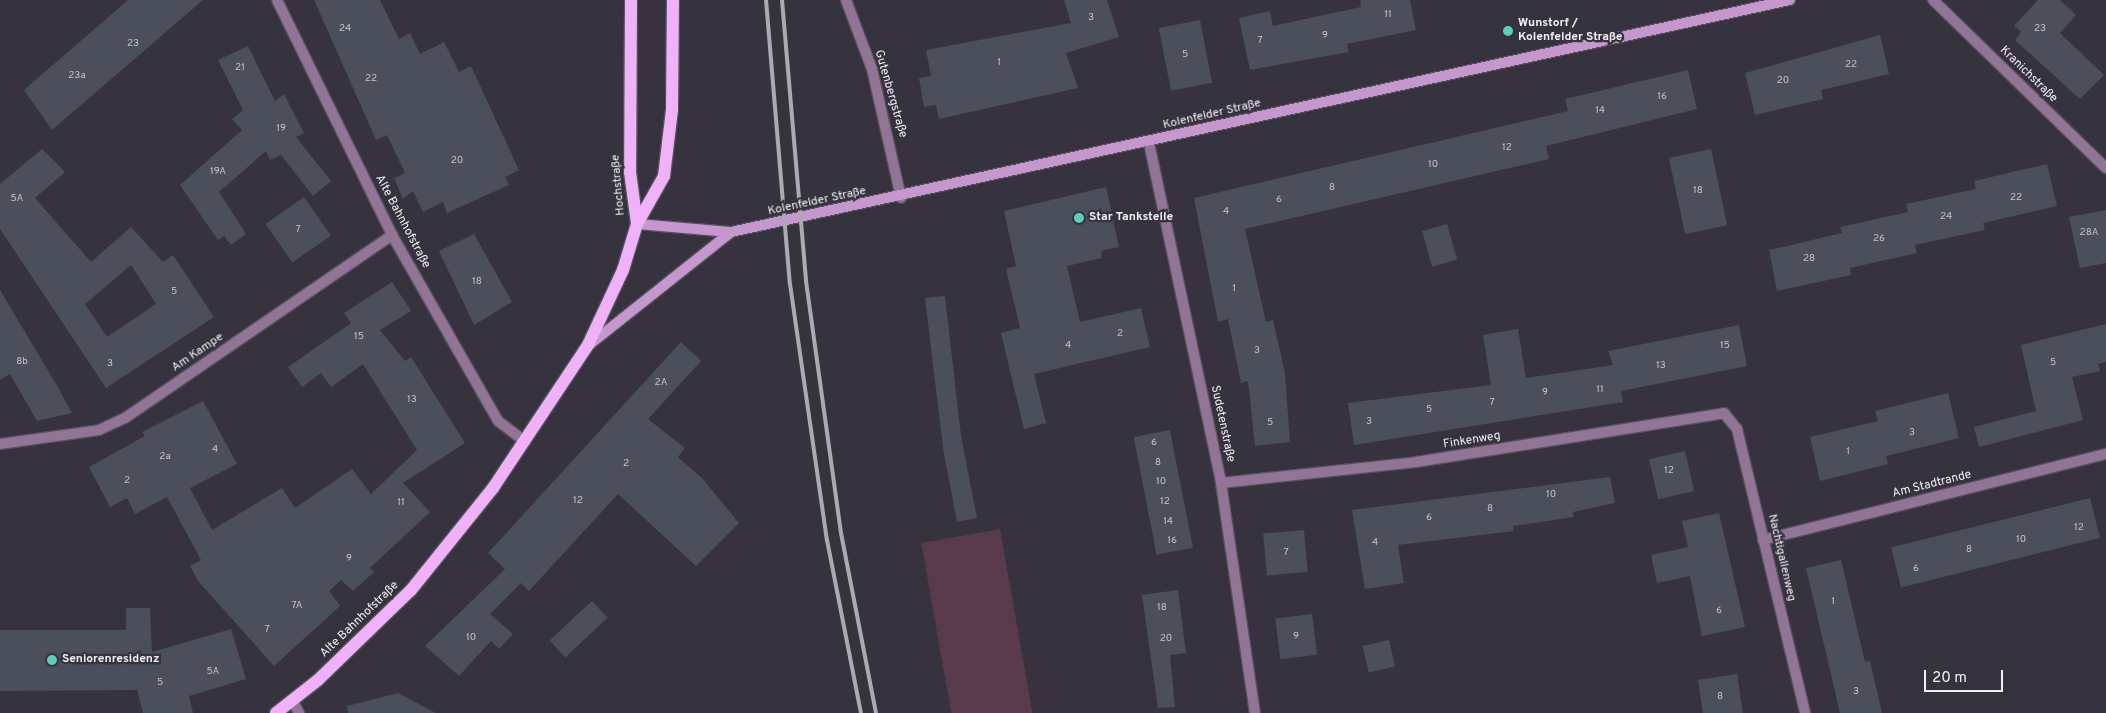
<!DOCTYPE html>
<meta charset="utf-8">
<style>
body{margin:0}
#map{position:relative;width:2106px;height:713px;overflow:hidden;background:#36333f;font-family:Overpass,sans-serif}
div>[style]{position:absolute}
.green>*{inset:0;background:#583a4b;transform-origin:0 0}
.building>*{inset:0;background:#4b4e5b;transform-origin:0 0}
.roads{filter:drop-shadow(1px 0 #54515c) drop-shadow(-1px 0 #54515c) drop-shadow(0 1px #54515c) drop-shadow(0 -1px #54515c)}
.street>*{height:10px;margin:-5px;padding:0 5px;transform-origin:5px;border-radius:5px;background:#927596}
.secondary>*{height:10px;margin:-5px;padding:0 5px;transform-origin:5px;border-radius:5px;background:#c697ce}
.primary>*{height:12px;margin:-6px;padding:0 6px;transform-origin:6px;border-radius:6px;background:#efb2f8}
.rail>*{height:4px;margin:-2px;padding:0 2px;transform-origin:2px;border-radius:2px;background:#aba9b2}
.dots>*{width:14px;height:14px;translate:-50% -50%;box-sizing:border-box;border:2px solid #36333f;border-radius:50%}
span{translate:-50% -50%;white-space:nowrap;text-align:center;line-height:1.15;-webkit-text-stroke:4.5px #36333f;paint-order:stroke}
.number-label{font-size:10px;color:#c6c5ce}
.number-label span{-webkit-text-stroke-width:0}
.poi-label{font-size:12px;color:#efedf5;font-weight:700}
.left{translate:0 -50%;text-align:left}
.street-label{font-size:12px;color:#efedf5}
.scale{position:absolute;left:1924px;top:670px;width:79px;height:22px;box-sizing:border-box;border:2px solid #efedf5;border-top:0;padding-left:6px;font-size:15px;line-height:18px;white-space:nowrap;color:#efedf5;-webkit-text-stroke:4px #36333f;paint-order:stroke}
</style>
<div id="map">
<div class="green">
<div style="left:1000px;top:529px;width:187px;height:80px;rotate:80deg"></div>
</div>
<div class="building">
<div style="clip-path:polygon(128px 0,203px 0,52px 130px,24px 90px)"></div>
<div style="clip-path:polygon(314px 0,380px 0,399px 39px,410px 33px,420px 54px,444px 42px,459px 72px,471px 66px,519px 170px,505px 177px,509px 185px,447px 213px,443px 202px,423px 212px,413px 191px,403px 199px,394px 178px,405px 173px,387px 135px,376px 140px)"></div>
<div style="clip-path:polygon(1064px 0,1107px 0,1119px 37px,1066px 53px,1078px 88px,939px 119px,936px 105px,924px 107px,919px 78px,931px 76px,926px 50px,1071px 23px)"></div>
<div style="clip-path:polygon(1360px 0,1410px 0,1416px 30px,1347px 44px,1349px 52px,1250px 70px,1239px 18px,1270px 11px,1273px 26px,1361px 7px)"></div>
<div style="clip-path:polygon(2038px 0,2060px 0,2076px 15px,2060px 33px,2104px 75px,2080px 99px,2015px 40px,2021px 32px,2014px 26px)"></div>
<div style="left:1200px;top:20px;width:64px;height:42px;rotate:79deg"></div>
<div style="clip-path:polygon(1880px 35px,1889px 74px,1821px 90px,1823px 99px,1755px 115px,1745px 73px)"></div>
<div style="clip-path:polygon(248px 46px,275px 101px,284px 94px,304px 133px,296px 137px,331px 181px,313px 196px,281px 155px,270px 160px,266px 151px,219px 192px,246px 234px,231px 245px,224px 236px,218px 240px,180px 185px,242px 130px,232px 119px,243px 110px,218px 60px)"></div>
<div style="clip-path:polygon(1688px 70px,1697px 109px,1546px 146px,1549px 159px,1245px 229px,1266px 322px,1273px 320px,1285px 373px,1290px 442px,1255px 446px,1248px 381px,1241px 383px,1228px 319px,1218px 322px,1194px 198px,1568px 111px,1565px 99px)"></div>
<div style="clip-path:polygon(evenodd,42px 149px,65px 172px,35px 198px,91px 262px,131px 227px,163px 262px,173px 255px,214px 317px,106px 388px,0 229px,0 184px,42px 149px,131px 265px,156px 304px,107px 337px,85px 304px,131px 265px)"></div>
<div style="left:1711px;top:149px;width:78px;height:43px;rotate:78deg"></div>
<div style="clip-path:polygon(2047px 164px,2057px 206px,1983px 223px,1985px 230px,1915px 245px,1917px 253px,1850px 268px,1851px 275px,1777px 291px,1769px 250px,1842px 233px,1840px 227px,1908px 212px,1906px 204px,1976px 189px,1974px 181px)"></div>
<div style="clip-path:polygon(1106px 187px,1119px 247px,1101px 251px,1102px 258px,1067px 266px,1080px 322px,1141px 308px,1150px 347px,1034px 374px,1046px 423px,1024px 429px,1001px 333px,1020px 328px,1006px 269px,1016px 266px,1004px 211px)"></div>
<div style="left:304px;top:197px;width:47px;height:47px;rotate:55deg"></div>
<div style="clip-path:polygon(2106px 210px,2106px 263px,2080px 268px,2069px 217px)"></div>
<div style="left:1447px;top:224px;width:37px;height:26px;rotate:74deg"></div>
<div style="clip-path:polygon(474px 234px,512px 302px,474px 325px,439px 251px)"></div>
<div style="clip-path:polygon(392px 282px,411px 311px,380px 330px,405px 361px,411px 357px,465px 443px,403px 483px,430px 512px,370px 568px,374px 572px,353px 591px,341px 580px,329px 591px,340px 606px,274px 666px,198px 581px,190px 566px,201px 560px,167px 497px,135px 514px,127px 498px,110px 507px,89px 467px,145px 436px,142px 432px,203px 401px,237px 464px,190px 488px,212px 530px,282px 488px,295px 508px,352px 469px,371px 494px,417px 450px,363px 364px,331px 387px,321px 373px,302px 387px,288px 367px,351px 323px,344px 313px)"></div>
<div style="clip-path:polygon(0 290px,59px 389px,72px 413px,37px 421px,10px 374px,0 380px)"></div>
<div style="clip-path:polygon(945px 296px,961px 436px,977px 518px,957px 522px,943px 448px,925px 298px)"></div>
<div style="clip-path:polygon(2106px 324px,2106px 362px,2098px 364px,2100px 371px,2072px 377px,2083px 420px,1979px 447px,1974px 427px,2036px 411px,2021px 345px)"></div>
<div style="clip-path:polygon(1739px 325px,1747px 366px,1621px 391px,1623px 402px,1354px 445px,1348px 403px,1491px 385px,1483px 335px,1518px 329px,1526px 378px,1613px 365px,1608px 351px)"></div>
<div style="clip-path:polygon(681px 342px,701px 361px,648px 419px,685px 448px,678px 457px,702px 478px,739px 523px,696px 566px,618px 494px,529px 591px,521px 583px,490px 614px,513px 634px,499px 649px,491px 641px,459px 676px,425px 646px,505px 569px,488px 553px)"></div>
<div style="clip-path:polygon(1948px 393px,1959px 438px,1886px 456px,1888px 464px,1820px 481px,1810px 437px,1878px 421px,1875px 411px)"></div>
<div style="left:1170px;top:430px;width:120px;height:37px;rotate:79deg"></div>
<div style="left:1685px;top:451px;width:41px;height:37px;rotate:77deg"></div>
<div style="clip-path:polygon(1610px 477px,1615px 503px,1573px 512px,1574px 517px,1513px 526px,1514px 531px,1398px 545px,1404px 583px,1365px 589px,1352px 510px)"></div>
<div style="left:2090px;top:498px;width:41px;height:205px;rotate:76deg"></div>
<div style="clip-path:polygon(1719px 513px,1745px 627px,1702px 636px,1690px 576px,1657px 583px,1651px 555px,1688px 547px,1682px 521px)"></div>
<div style="left:1304px;top:530px;width:42px;height:41px;rotate:85deg"></div>
<div style="clip-path:polygon(1841px 560px,1865px 662px,1870px 661px,1882px 713px,1840px 713px,1806px 568px)"></div>
<div style="clip-path:polygon(1178px 590px,1186px 653px,1170px 655px,1175px 707px,1158px 708px,1142px 595px)"></div>
<div style="left:592px;top:601px;width:23px;height:58px;rotate:47deg"></div>
<div style="clip-path:polygon(126px 608px,150px 608px,152px 652px,231px 629px,246px 679px,189px 696px,193px 713px,143px 713px,137px 690px,0 691px,0 630px,126px 630px)"></div>
<div style="left:1312px;top:614px;width:41px;height:37px;rotate:83deg"></div>
<div style="left:1389px;top:640px;width:27px;height:27px;rotate:77deg"></div>
<div style="clip-path:polygon(1737px 674px,1743px 713px,1703px 713px,1698px 680px)"></div>
<div style="clip-path:polygon(398px 693px,436px 713px,348px 713px,347px 706px)"></div>
</div>
<div class="roads">
<div class="street">
<div style="left:277px;top:0;width:262px;rotate:63.9deg"></div>
<div style="left:392px;top:235px;width:214px;rotate:60.3deg"></div>
<div style="left:498px;top:421px;width:34px;rotate:37deg"></div>
<div style="left:846px;top:0;width:74px;rotate:69.4deg"></div>
<div style="left:872px;top:69px;width:132px;rotate:77.3deg"></div>
<div style="left:1933px;top:0;width:241px;rotate:44.2deg"></div>
<div style="left:1149px;top:143px;width:348px;rotate:78deg"></div>
<div style="left:1221px;top:483px;width:232px;rotate:81.6deg"></div>
<div style="left:0;top:444px;width:100px;rotate:-8deg"></div>
<div style="left:99px;top:430px;width:29px;rotate:-25deg"></div>
<div style="left:125px;top:418px;width:324px;rotate:-34.4deg"></div>
<div style="left:1221px;top:483px;width:196px;rotate:-6.1deg"></div>
<div style="left:1416px;top:462px;width:312px;rotate:-9deg"></div>
<div style="left:1724px;top:413px;width:21px;rotate:51deg"></div>
<div style="left:1737px;top:429px;width:292px;rotate:76.5deg"></div>
<div style="left:1763px;top:540px;width:354px;rotate:-14.1deg"></div>
<div style="left:293px;top:702px;width:13px;rotate:61deg"></div>
</div>
<div class="secondary">
<div style="left:637px;top:224px;width:94px;rotate:4.9deg"></div>
<div style="left:731px;top:232px;width:1084px;rotate:-12.36deg"></div>
<div style="left:589px;top:345px;width:181px;rotate:-38.5deg"></div>
</div>
<div class="primary">
<div style="left:631px;top:0;width:172px;rotate:90.3deg"></div>
<div style="left:630px;top:172px;width:52px;rotate:82.3deg"></div>
<div style="left:276px;top:713px;width:53px;rotate:-38.2deg"></div>
<div style="left:318px;top:680px;width:129px;rotate:-44.1deg"></div>
<div style="left:411px;top:590px;width:131px;rotate:-51.2deg"></div>
<div style="left:493px;top:488px;width:172px;rotate:-56.4deg"></div>
<div style="left:588px;top:345px;width:83px;rotate:-65deg"></div>
<div style="left:623px;top:270px;width:48px;rotate:-73.1deg"></div>
<div style="left:637px;top:224px;width:55px;rotate:-60.6deg"></div>
<div style="left:664px;top:176px;width:66px;rotate:-83.1deg"></div>
<div style="left:672px;top:110px;width:110px;rotate:-89.5deg"></div>
</div>
</div>
<div class="rail">
<div style="left:766px;top:0;width:285px;rotate:85.2deg"></div>
<div style="left:790px;top:284px;width:259px;rotate:81.8deg"></div>
<div style="left:827px;top:540px;width:176px;rotate:78.9deg"></div>
<div style="left:782px;top:0;width:282px;rotate:85.1deg"></div>
<div style="left:806px;top:281px;width:254px;rotate:82.1deg"></div>
<div style="left:841px;top:533px;width:183px;rotate:79deg"></div>
</div>
<div class="dots">
<div style="left:1508px;top:31px;background:#5ccebb"></div>
<div style="left:1079px;top:218px;background:#5ccebb"></div>
<div style="left:52px;top:660px;background:#5ccebb"></div>
</div>
<div class="number-label">
<span style="left:1388px;top:15px">11</span>
<span style="left:1091px;top:18px">3</span>
<span style="left:345px;top:29px">24</span>
<span style="left:2040px;top:29px">23</span>
<span style="left:1325px;top:36px">9</span>
<span style="left:1260px;top:41px">7</span>
<span style="left:133px;top:44px">23</span>
<span style="left:1185px;top:55px">5</span>
<span style="left:999px;top:63px">1</span>
<span style="left:1851px;top:65px">22</span>
<span style="left:240px;top:68px">21</span>
<span style="left:77px;top:76px">23a</span>
<span style="left:371px;top:79px">22</span>
<span style="left:1783px;top:81px">20</span>
<span style="left:1662px;top:97px">16</span>
<span style="left:1600px;top:111px">14</span>
<span style="left:281px;top:129px">19</span>
<span style="left:1507px;top:148px">12</span>
<span style="left:457px;top:161px">20</span>
<span style="left:1433px;top:165px">10</span>
<span style="left:218px;top:172px">19A</span>
<span style="left:1332px;top:188px">8</span>
<span style="left:1698px;top:191px">18</span>
<span style="left:2016px;top:198px">22</span>
<span style="left:17px;top:199px">5A</span>
<span style="left:1279px;top:200px">6</span>
<span style="left:1226px;top:212px">4</span>
<span style="left:1946px;top:217px">24</span>
<span style="left:298px;top:230px">7</span>
<span style="left:2089px;top:233px">28A</span>
<span style="left:1879px;top:239px">26</span>
<span style="left:1809px;top:259px">28</span>
<span style="left:477px;top:282px">18</span>
<span style="left:1234px;top:289px">1</span>
<span style="left:174px;top:292px">5</span>
<span style="left:1120px;top:334px">2</span>
<span style="left:359px;top:337px">15</span>
<span style="left:1068px;top:346px">4</span>
<span style="left:1725px;top:346px">15</span>
<span style="left:1257px;top:351px">3</span>
<span style="left:22px;top:362px">8b</span>
<span style="left:2053px;top:363px">5</span>
<span style="left:110px;top:364px">3</span>
<span style="left:1661px;top:366px">13</span>
<span style="left:661px;top:383px">2A</span>
<span style="left:1600px;top:390px">11</span>
<span style="left:1545px;top:393px">9</span>
<span style="left:412px;top:400px">13</span>
<span style="left:1492px;top:403px">7</span>
<span style="left:1429px;top:410px">5</span>
<span style="left:1369px;top:422px">3</span>
<span style="left:1270px;top:423px">5</span>
<span style="left:1912px;top:433px">3</span>
<span style="left:1154px;top:443px">6</span>
<span style="left:215px;top:450px">4</span>
<span style="left:1848px;top:452px">1</span>
<span style="left:165px;top:457px">2a</span>
<span style="left:1158px;top:463px">8</span>
<span style="left:626px;top:464px">2</span>
<span style="left:1669px;top:471px">12</span>
<span style="left:127px;top:481px">2</span>
<span style="left:1161px;top:482px">10</span>
<span style="left:1551px;top:495px">10</span>
<span style="left:578px;top:501px">12</span>
<span style="left:1165px;top:502px">12</span>
<span style="left:401px;top:503px">11</span>
<span style="left:1490px;top:509px">8</span>
<span style="left:1429px;top:518px">6</span>
<span style="left:1168px;top:522px">14</span>
<span style="left:2079px;top:528px">12</span>
<span style="left:2021px;top:540px">10</span>
<span style="left:1172px;top:541px">16</span>
<span style="left:1375px;top:543px">4</span>
<span style="left:1969px;top:550px">8</span>
<span style="left:1286px;top:553px">7</span>
<span style="left:349px;top:559px">9</span>
<span style="left:1916px;top:569px">6</span>
<span style="left:1833px;top:602px">1</span>
<span style="left:297px;top:606px">7A</span>
<span style="left:1162px;top:608px">18</span>
<span style="left:1719px;top:611px">6</span>
<span style="left:267px;top:630px">7</span>
<span style="left:1296px;top:637px">9</span>
<span style="left:471px;top:638px">10</span>
<span style="left:1166px;top:639px">20</span>
<span style="left:213px;top:672px">5A</span>
<span style="left:160px;top:683px">5</span>
<span style="left:1856px;top:692px">3</span>
<span style="left:1720px;top:697px">8</span>
</div>
<div class="poi-label">
<span class="left" style="left:1518px;top:31px">Wunstorf /<br>Kolenfelder Straße</span>
<span class="left" style="left:1089px;top:218px">Star Tankstelle</span>
<span class="left" style="left:62px;top:660px">Seniorenresidenz</span>
</div>
<div class="street-label">
<span style="left:2028px;top:75px;rotate:44deg">Kranichstraße</span>
<span style="left:890px;top:94px;rotate:74deg">Gutenbergstraße</span>
<span style="left:1212px;top:115px;rotate:-13deg">Kolenfelder Straße</span>
<span style="left:619px;top:185px;rotate:-95deg">Hochstraße</span>
<span style="left:817px;top:202px;rotate:-12deg">Kolenfelder Straße</span>
<span style="left:402px;top:222px;rotate:62deg">Alte Bahnhofstraße</span>
<span style="left:198px;top:353px;rotate:-34deg">Am Kampe</span>
<span style="left:1222px;top:424px;rotate:78deg">Sudetenstraße</span>
<span style="left:1472px;top:441px;rotate:-9deg">Finkenweg</span>
<span style="left:1932px;top:485px;rotate:-14deg">Am Stadtrande</span>
<span style="left:1781px;top:558px;rotate:77deg">Nachtigallenweg</span>
<span style="left:360px;top:620px;rotate:-44deg">Alte Bahnhofstraße</span>
</div>
<div class="scale">20 m</div>
</div>
